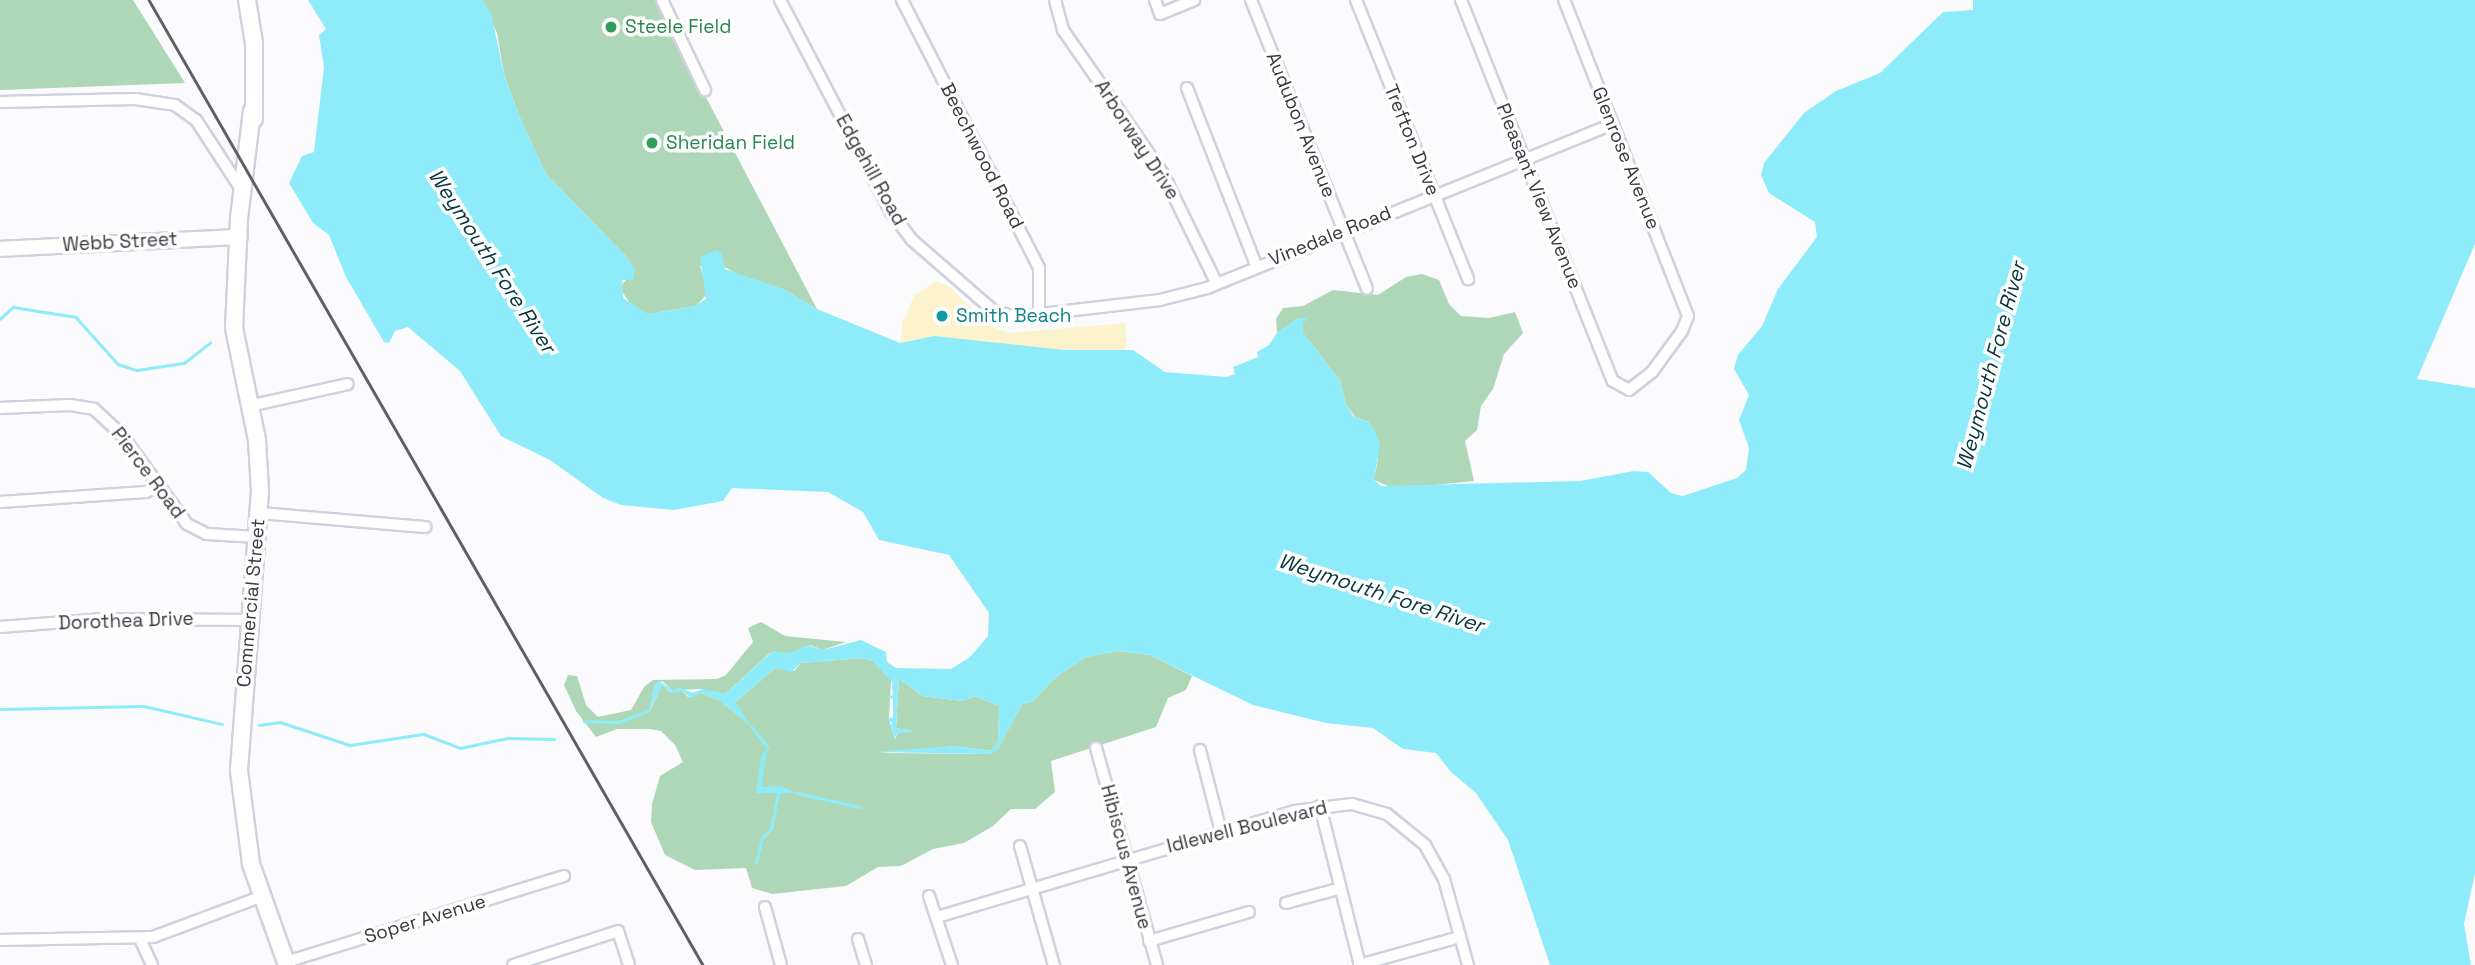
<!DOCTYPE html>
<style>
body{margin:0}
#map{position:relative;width:2475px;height:965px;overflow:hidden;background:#fbfbfd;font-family:"Space Grotesk",sans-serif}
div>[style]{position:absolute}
.green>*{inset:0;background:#add7b6}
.sand>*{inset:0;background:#fcf2cc}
.water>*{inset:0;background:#8eebfa}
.stream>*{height:2.5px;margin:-1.25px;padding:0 1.25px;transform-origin:1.25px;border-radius:1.25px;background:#8eebfa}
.roads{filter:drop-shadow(2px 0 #cfd2dc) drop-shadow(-2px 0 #cfd2dc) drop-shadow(0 2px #cfd2dc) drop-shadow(0 -2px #cfd2dc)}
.minor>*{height:10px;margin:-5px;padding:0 5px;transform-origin:5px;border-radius:5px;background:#fff}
.tertiary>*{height:14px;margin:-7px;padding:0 7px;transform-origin:7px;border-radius:7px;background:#fff}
.secondary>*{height:16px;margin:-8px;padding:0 8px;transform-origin:8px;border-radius:8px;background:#fff}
.rail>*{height:2.5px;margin:-1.25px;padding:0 1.25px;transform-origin:1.25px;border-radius:1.25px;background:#5f6063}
.dots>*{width:19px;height:19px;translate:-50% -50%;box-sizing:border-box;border:4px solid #fff;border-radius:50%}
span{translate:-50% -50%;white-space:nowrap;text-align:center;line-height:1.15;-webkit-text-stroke:7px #fff;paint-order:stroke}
.leisure-label{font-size:19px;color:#27864d}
.left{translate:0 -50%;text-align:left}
.street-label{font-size:19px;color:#37383c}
.culture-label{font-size:19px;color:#0d838f}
.water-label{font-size:21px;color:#06353b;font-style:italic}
</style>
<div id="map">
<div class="green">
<div style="clip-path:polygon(0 0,133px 0,185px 83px,0 90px)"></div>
<div style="clip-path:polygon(482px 0,655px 0,817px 309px,783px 289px,744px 278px,721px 265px,700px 266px,708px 293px,696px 306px,648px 314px,633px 308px,619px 287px,635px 271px,625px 255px,546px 174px,520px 118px,504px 74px,497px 33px)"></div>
<div style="clip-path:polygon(1422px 274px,1439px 280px,1449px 304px,1461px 316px,1489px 318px,1515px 312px,1523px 333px,1504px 354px,1493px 389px,1481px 406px,1477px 430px,1465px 441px,1474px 481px,1395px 489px,1374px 480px,1378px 459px,1369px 422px,1355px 417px,1346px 404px,1340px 380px,1303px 333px,1302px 324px,1307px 318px,1297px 319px,1277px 333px,1276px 319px,1283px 308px,1303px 306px,1333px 290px,1378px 295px,1406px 277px)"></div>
<div style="clip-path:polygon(761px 622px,785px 636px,846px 642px,823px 650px,810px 645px,790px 653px,770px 653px,725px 694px,700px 689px,672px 690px,662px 681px,655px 684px,649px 713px,662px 685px,670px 692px,682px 691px,688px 697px,700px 693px,719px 700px,749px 724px,735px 702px,776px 668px,794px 671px,801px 663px,862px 658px,873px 661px,891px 680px,889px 719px,895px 739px,898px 733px,912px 731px,896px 728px,899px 679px,923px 696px,963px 701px,974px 696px,999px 706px,998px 742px,990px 751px,956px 746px,880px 753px,990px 754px,998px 749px,1022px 704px,1032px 702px,1056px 677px,1086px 657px,1118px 651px,1150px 655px,1192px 676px,1186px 690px,1168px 698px,1156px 727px,1051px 761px,1055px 792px,1035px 809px,1011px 809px,993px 826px,964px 843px,933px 849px,901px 866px,878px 867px,846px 886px,772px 894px,752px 888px,746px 868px,695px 870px,665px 855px,651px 822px,652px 804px,660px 776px,683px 762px,675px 745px,661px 731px,650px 729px,617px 729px,596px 737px,576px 711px,564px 685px,568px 675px,577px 676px,586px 705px,598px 717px,631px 710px,644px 687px,653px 680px,717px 679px,726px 675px,753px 642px,748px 628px)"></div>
</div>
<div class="sand">
<div style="clip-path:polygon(936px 281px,948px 286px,992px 327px,1009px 333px,1125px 323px,1127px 345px,1125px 350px,1064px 350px,915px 339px,900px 343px,903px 321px,914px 296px)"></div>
</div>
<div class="water">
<div style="clip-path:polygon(308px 0,482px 0,491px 13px,504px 74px,520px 118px,546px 174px,625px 255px,635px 270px,633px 280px,622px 280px,623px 298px,648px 314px,695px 306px,706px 299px,700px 257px,716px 250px,722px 254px,725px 269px,783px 289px,817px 309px,900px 343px,934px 336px,1064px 350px,1133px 350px,1165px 372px,1226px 377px,1235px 374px,1233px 367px,1258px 357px,1257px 352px,1269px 345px,1277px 333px,1297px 319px,1308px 317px,1302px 324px,1303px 333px,1340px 380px,1346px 404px,1354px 417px,1369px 422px,1375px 431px,1380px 445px,1374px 480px,1381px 486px,1580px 481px,1634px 471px,1648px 472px,1671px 493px,1683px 496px,1737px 478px,1746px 470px,1749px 448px,1739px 420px,1749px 395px,1734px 369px,1738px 355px,1762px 326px,1778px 289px,1817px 237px,1815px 222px,1769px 193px,1761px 175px,1764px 163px,1804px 113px,1836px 91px,1880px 73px,1943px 12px,1973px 10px,1973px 0,2475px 0,2475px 244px,2417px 379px,2475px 388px,2475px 873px,2464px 924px,2471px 965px,1550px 965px,1508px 840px,1476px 793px,1451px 772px,1436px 753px,1403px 749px,1373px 728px,1326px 723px,1253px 705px,1150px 655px,1118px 651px,1086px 657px,1056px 677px,1032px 702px,1022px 704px,998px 749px,990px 754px,872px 752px,956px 746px,990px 751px,998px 742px,999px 706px,974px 696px,963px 701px,923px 696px,899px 679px,896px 728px,916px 732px,898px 733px,894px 739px,892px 727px,884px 725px,893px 724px,887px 719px,893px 717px,893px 699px,889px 697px,893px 695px,892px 682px,873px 661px,862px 658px,801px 663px,791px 672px,776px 668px,735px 702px,751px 726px,719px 700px,700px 693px,691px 698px,682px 691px,672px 693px,662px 685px,648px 714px,655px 684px,659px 681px,673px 690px,680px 687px,692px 693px,703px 689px,725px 694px,773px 651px,790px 653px,808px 645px,823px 650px,861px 640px,886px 652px,887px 662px,896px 668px,951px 669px,970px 657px,988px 636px,989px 613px,949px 555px,879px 540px,863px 512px,828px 492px,732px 488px,723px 501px,674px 510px,621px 505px,603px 498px,550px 460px,501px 436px,460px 371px,408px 327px,395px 331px,389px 343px,384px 342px,346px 277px,329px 235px,313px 223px,289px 183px,302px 156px,314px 152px,324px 67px,319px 35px,326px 29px)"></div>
<div style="clip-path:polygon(768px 747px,761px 787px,780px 786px,797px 793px,756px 793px,761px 756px)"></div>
</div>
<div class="stream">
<div style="left:0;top:319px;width:18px;rotate:-43deg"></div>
<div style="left:13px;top:307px;width:64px;rotate:9deg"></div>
<div style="left:76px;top:317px;width:63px;rotate:48.2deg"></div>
<div style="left:118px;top:364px;width:20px;rotate:18deg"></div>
<div style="left:137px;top:370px;width:48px;rotate:-8.5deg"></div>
<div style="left:184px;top:363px;width:33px;rotate:-38deg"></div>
<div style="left:0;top:709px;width:144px;rotate:-1.2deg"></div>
<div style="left:144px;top:706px;width:80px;rotate:13deg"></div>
<div style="left:584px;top:721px;width:35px;rotate:2deg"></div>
<div style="left:619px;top:722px;width:31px;rotate:-21deg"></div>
<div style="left:259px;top:725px;width:21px;rotate:-8deg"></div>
<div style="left:280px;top:722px;width:74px;rotate:18.2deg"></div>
<div style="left:350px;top:745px;width:75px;rotate:-8.5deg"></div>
<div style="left:424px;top:734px;width:39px;rotate:21deg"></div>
<div style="left:460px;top:748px;width:48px;rotate:-12deg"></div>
<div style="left:507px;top:738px;width:47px;rotate:1.2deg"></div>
<div style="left:751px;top:726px;width:27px;rotate:51deg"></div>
<div style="left:797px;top:793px;width:65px;rotate:12.5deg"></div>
<div style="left:756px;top:862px;width:25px;rotate:-76deg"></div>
<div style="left:762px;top:838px;width:13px;rotate:-45deg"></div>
<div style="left:771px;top:829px;width:41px;rotate:-78.7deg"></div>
</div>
<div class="roads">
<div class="minor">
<div style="left:662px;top:0;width:100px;rotate:64.5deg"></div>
<div style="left:780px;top:0;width:239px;rotate:62.4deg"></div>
<div style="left:891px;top:212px;width:35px;rotate:53deg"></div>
<div style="left:912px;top:240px;width:108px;rotate:40.9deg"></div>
<div style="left:994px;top:311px;width:22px;rotate:16deg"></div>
<div style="left:1015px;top:317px;width:146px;rotate:-6.7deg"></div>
<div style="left:1160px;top:300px;width:49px;rotate:-14.3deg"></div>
<div style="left:1207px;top:288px;width:437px;rotate:-22deg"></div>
<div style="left:902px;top:0;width:301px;rotate:62.9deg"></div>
<div style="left:1039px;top:268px;width:49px;rotate:90deg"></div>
<div style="left:1055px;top:0;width:31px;rotate:75deg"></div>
<div style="left:1063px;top:30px;width:175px;rotate:55.2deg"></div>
<div style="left:1163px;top:174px;width:120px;rotate:63.9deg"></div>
<div style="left:1155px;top:0;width:15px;rotate:70deg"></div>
<div style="left:1160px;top:14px;width:37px;rotate:-22deg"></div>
<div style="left:1251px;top:0;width:311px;rotate:68.1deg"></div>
<div style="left:1356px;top:0;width:301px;rotate:68.1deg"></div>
<div style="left:1461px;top:0;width:410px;rotate:68.3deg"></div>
<div style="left:1613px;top:381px;width:18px;rotate:29deg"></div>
<div style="left:1629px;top:390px;width:29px;rotate:-38deg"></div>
<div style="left:1652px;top:372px;width:51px;rotate:-53.8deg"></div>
<div style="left:1682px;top:331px;width:16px;rotate:-68deg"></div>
<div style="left:1688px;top:316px;width:339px;rotate:-111.4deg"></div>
<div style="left:1187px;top:88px;width:190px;rotate:68.7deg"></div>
<div style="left:0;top:102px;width:135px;rotate:-1.3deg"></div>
<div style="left:135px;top:99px;width:40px;rotate:8.5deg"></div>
<div style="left:175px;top:105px;width:26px;rotate:36deg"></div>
<div style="left:196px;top:120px;width:82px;rotate:56.9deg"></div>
<div style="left:249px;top:406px;width:101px;rotate:-12.5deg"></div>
<div style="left:0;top:408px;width:70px;rotate:-2.5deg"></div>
<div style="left:70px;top:405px;width:24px;rotate:9deg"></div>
<div style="left:94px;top:409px;width:37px;rotate:43deg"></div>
<div style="left:121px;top:434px;width:112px;rotate:53.7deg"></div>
<div style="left:187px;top:524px;width:22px;rotate:27deg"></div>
<div style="left:207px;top:534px;width:50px;rotate:3.4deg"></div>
<div style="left:0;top:502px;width:146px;rotate:-3.9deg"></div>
<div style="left:146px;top:492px;width:13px;rotate:-23deg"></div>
<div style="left:259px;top:513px;width:167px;rotate:4.8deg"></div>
<div style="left:0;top:627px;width:104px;rotate:-4.4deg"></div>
<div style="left:104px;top:619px;width:147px;rotate:0.4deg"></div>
<div style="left:1096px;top:748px;width:225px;rotate:74.3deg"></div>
<div style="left:1200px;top:750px;width:85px;rotate:75.6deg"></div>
<div style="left:1320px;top:806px;width:164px;rotate:75.9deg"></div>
<div style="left:1020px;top:846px;width:124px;rotate:74.1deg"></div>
<div style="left:929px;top:896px;width:73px;rotate:71.6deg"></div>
<div style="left:1286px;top:903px;width:54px;rotate:-15.1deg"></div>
<div style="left:765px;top:907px;width:60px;rotate:74.6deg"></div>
<div style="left:937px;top:917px;width:373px;rotate:-16.5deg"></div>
<div style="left:1295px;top:811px;width:57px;rotate:-7deg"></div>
<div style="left:1352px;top:804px;width:36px;rotate:16deg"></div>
<div style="left:1387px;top:814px;width:49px;rotate:39.2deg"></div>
<div style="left:1425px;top:845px;width:39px;rotate:61deg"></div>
<div style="left:1444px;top:879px;width:89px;rotate:74.4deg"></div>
<div style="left:140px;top:939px;width:29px;rotate:65deg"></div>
<div style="left:858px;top:939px;width:27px;rotate:73deg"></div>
<div style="left:0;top:940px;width:153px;rotate:-1.1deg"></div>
<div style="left:153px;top:937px;width:114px;rotate:-20.5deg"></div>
<div style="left:1149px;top:941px;width:104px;rotate:-16.2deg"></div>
<div style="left:286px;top:962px;width:291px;rotate:-17.2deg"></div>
<div style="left:513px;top:965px;width:110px;rotate:-17.9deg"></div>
<div style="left:618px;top:931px;width:36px;rotate:72deg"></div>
<div style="left:1359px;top:965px;width:105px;rotate:-15.5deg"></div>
</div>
<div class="tertiary">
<div style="left:0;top:249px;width:240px;rotate:-2.9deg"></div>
</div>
<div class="secondary">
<div style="left:247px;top:0;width:44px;rotate:80.8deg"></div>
<div style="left:254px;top:43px;width:76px;rotate:90deg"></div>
<div style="left:252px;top:111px;width:109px;rotate:96.9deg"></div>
<div style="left:239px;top:219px;width:109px;rotate:92.6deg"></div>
<div style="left:234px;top:328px;width:114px;rotate:78.4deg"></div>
<div style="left:257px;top:440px;width:51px;rotate:86.6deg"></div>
<div style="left:260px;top:491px;width:281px;rotate:94.3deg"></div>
<div style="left:239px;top:771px;width:94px;rotate:82.6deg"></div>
<div style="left:251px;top:864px;width:107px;rotate:70.4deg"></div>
</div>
</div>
<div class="rail">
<div style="left:149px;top:0;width:1113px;rotate:60.14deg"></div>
</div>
<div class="dots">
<div style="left:611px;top:27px;background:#2e9e5b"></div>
<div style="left:652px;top:143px;background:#2e9e5b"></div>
<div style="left:942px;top:316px;background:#0f9aa8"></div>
</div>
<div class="leisure-label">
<span class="left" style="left:625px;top:27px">Steele Field</span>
<span class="left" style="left:666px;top:143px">Sheridan Field</span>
</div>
<div class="street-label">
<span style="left:1301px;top:125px;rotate:68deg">Audubon Avenue</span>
<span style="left:1137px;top:140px;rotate:57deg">Arborway Drive</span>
<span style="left:1412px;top:140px;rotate:68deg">Trefton Drive</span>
<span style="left:982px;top:156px;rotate:63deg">Beechwood Road</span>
<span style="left:1626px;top:158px;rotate:68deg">Glenrose Avenue</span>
<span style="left:871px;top:170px;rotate:61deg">Edgehill Road</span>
<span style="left:1539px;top:196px;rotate:68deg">Pleasant View Avenue</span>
<span style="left:1330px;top:236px;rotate:-22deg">Vinedale Road</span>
<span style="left:120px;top:242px;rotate:-3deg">Webb Street</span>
<span style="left:148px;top:473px;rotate:53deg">Pierce Road</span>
<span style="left:251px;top:603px;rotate:-85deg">Commercial Street</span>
<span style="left:126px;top:621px;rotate:-2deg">Dorothea Drive</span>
<span style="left:1247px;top:827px;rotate:-14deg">Idlewell Boulevard</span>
<span style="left:1126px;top:857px;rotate:75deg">Hibiscus Avenue</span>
<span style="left:425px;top:919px;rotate:-17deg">Soper Avenue</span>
</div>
<div class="culture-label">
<span class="left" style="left:956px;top:316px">Smith Beach</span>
</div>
<div class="water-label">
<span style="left:492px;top:261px;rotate:57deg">Weymouth Fore River</span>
<span style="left:1991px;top:366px;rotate:-75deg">Weymouth Fore River</span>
<span style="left:1381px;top:593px;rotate:18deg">Weymouth Fore River</span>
</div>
</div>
